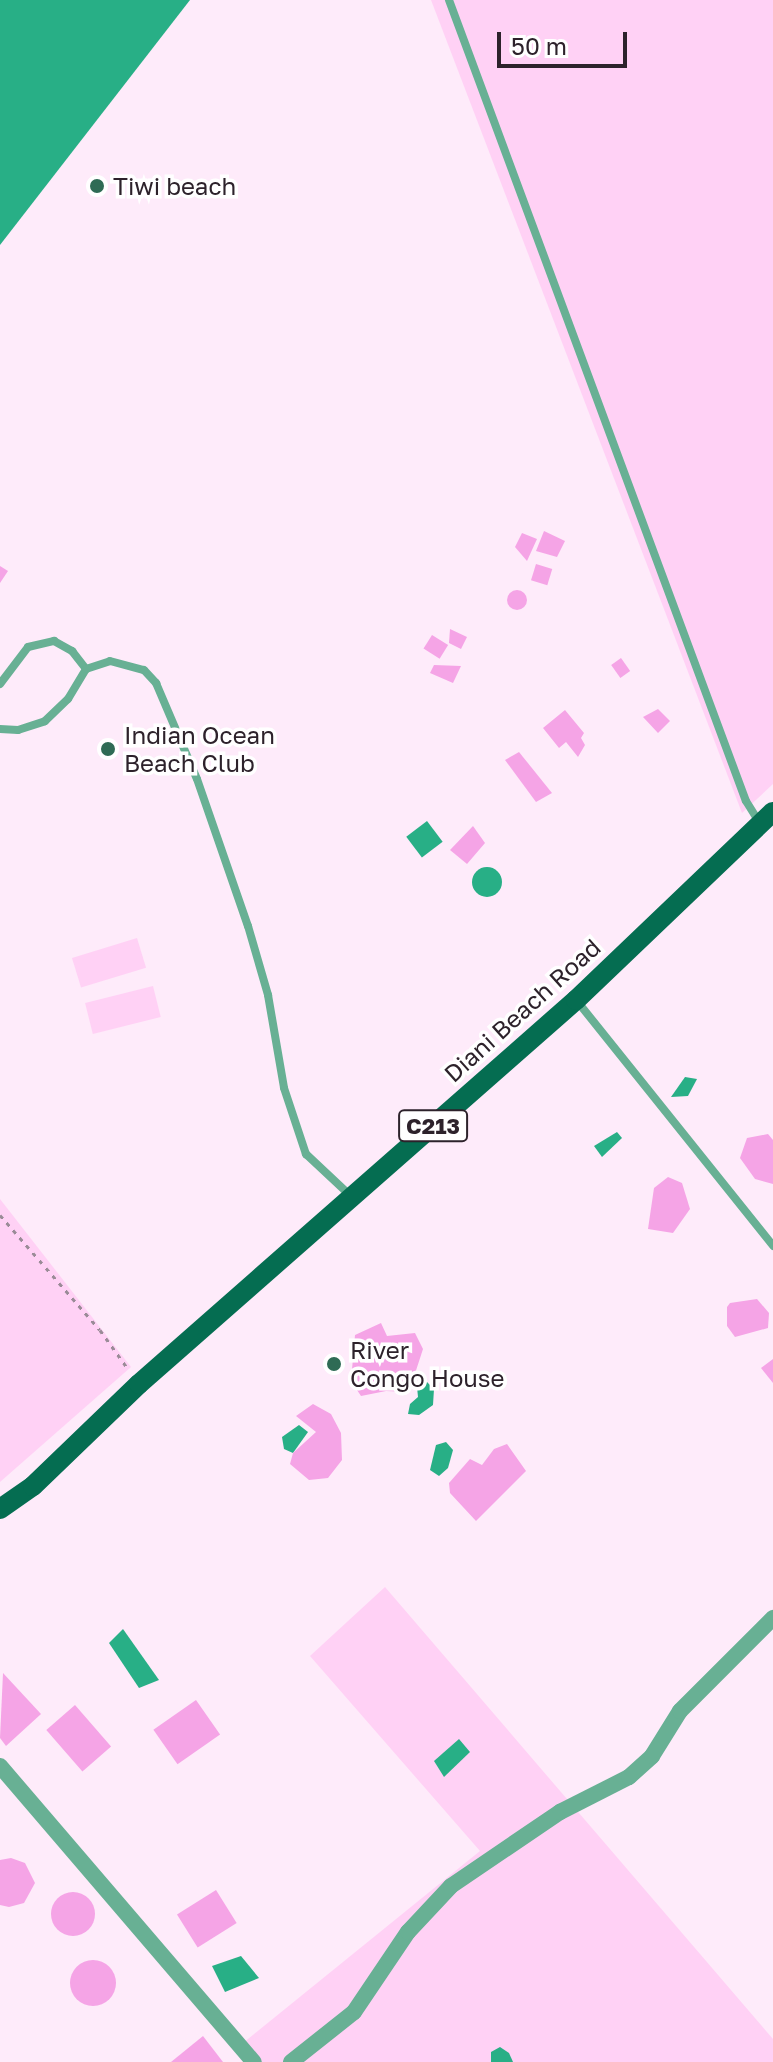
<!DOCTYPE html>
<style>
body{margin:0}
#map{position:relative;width:773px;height:2062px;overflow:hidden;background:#feebfa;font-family:"Golos Text",sans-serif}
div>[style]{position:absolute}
.green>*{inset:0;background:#ffd1f5;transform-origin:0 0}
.water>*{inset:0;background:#28af86;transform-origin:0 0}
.round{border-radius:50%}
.building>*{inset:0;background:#f5a4e6;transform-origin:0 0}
.path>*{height:3px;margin-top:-1.5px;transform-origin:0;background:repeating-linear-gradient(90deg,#9a8b97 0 4px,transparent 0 10px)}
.lane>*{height:8px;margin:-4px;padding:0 4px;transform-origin:4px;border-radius:4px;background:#68b094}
.street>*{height:16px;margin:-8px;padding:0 8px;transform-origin:8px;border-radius:8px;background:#68b094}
.primary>*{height:20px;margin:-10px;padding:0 10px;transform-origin:10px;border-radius:10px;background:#056d51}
.dots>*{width:22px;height:22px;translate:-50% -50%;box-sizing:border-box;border:4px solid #fff;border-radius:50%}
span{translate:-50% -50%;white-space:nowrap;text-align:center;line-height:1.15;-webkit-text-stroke:7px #fff;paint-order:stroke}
.shield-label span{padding:2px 6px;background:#fff;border:2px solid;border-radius:6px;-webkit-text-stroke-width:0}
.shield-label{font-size:22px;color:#2d222b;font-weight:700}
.poi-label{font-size:24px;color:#2d222b}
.left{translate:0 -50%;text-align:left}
.street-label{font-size:24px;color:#2d222b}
.scale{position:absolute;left:497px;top:32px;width:130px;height:36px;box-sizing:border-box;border:4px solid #2d222b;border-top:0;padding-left:10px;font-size:24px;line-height:28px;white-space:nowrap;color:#2d222b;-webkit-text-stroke:6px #fff;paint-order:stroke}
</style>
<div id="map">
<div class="green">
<div style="clip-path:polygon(431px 0,773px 0,773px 784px,742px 813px)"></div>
<div style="left:137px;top:938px;width:31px;height:68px;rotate:73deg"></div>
<div style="left:153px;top:986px;width:32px;height:70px;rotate:76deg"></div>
<div style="clip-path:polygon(0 1199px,131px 1367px,0 1482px)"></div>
<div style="clip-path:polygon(385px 1587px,773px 2039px,773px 2062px,260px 2062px,243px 2043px,480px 1851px,310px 1656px)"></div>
</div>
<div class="water">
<div style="clip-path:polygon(0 0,190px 0,0 245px)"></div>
<div style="left:427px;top:821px;width:26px;height:26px;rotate:53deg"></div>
<div class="round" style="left:472px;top:867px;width:30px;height:30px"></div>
<div style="clip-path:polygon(685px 1077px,697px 1079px,688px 1096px,671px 1097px)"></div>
<div style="clip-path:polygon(617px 1132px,622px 1138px,602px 1157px,594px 1146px)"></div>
<div style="clip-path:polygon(427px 1382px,434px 1389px,433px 1405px,419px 1415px,408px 1414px,410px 1404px,418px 1397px,417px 1387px)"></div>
<div style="clip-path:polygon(299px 1425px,308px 1432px,293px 1453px,284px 1449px,282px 1437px)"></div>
<div style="clip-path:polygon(446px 1442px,453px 1450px,448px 1468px,439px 1476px,430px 1470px,436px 1445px)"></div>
<div style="clip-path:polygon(123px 1629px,159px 1680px,139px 1688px,109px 1643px)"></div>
<div style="clip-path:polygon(459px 1739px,470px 1752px,444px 1777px,434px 1761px)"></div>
<div style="clip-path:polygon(241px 1956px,259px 1978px,225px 1992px,212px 1966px)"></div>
<div style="clip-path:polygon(500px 2047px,509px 2053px,513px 2062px,491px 2062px,491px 2052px)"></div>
</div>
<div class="building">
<div style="clip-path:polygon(544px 531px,565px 541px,557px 557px,536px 551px)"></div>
<div style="clip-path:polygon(522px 533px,537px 539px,527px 561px,515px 547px)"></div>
<div style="left:536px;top:564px;width:17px;height:17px;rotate:17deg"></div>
<div style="clip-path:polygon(0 566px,8px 571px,0 583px)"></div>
<div class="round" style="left:507px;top:590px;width:20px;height:20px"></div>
<div style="clip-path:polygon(450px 629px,467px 637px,461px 649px,449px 643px)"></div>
<div style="left:432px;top:635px;width:19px;height:16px;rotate:32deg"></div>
<div style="left:621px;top:658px;width:16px;height:12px;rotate:55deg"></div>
<div style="clip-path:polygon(434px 665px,461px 666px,453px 683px,430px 673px)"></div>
<div style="clip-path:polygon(658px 709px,670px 721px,658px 733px,643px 717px)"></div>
<div style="clip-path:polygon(565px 710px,584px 733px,581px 738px,585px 745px,578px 757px,566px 742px,559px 748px,543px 728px)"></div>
<div style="clip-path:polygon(519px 752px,552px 793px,536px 802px,505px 760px)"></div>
<div style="clip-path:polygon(473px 826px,485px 843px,467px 864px,450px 850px)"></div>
<div style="clip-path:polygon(768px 1134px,773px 1140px,773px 1184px,755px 1179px,740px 1158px,747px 1138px)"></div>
<div style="clip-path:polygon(668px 1177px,682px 1183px,690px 1209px,673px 1233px,648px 1229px,654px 1188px)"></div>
<div style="clip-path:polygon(757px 1299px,769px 1313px,768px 1328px,735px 1337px,727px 1326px,727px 1307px,730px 1303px)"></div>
<div style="clip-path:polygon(381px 1323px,387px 1336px,415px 1333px,423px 1349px,409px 1392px,386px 1391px,361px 1396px,351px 1381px,355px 1335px)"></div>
<div style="clip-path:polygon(773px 1359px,773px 1383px,761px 1368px)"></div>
<div style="clip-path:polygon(313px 1404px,331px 1414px,341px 1433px,342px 1460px,328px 1478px,309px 1480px,290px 1464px,293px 1453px,316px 1432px,296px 1416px)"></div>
<div style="clip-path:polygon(507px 1444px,526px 1471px,476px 1521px,450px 1493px,449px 1483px,470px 1459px,482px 1465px,494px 1449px)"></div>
<div style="clip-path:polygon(3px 1673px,41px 1714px,6px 1746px,0 1738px)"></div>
<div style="left:196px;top:1700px;width:42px;height:52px;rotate:55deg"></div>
<div style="left:75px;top:1705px;width:55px;height:38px;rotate:49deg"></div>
<div style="clip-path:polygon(11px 1858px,25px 1863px,35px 1883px,24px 1903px,9px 1907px,0 1905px,0 1860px)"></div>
<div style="left:216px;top:1890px;width:39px;height:46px;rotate:58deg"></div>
<div class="round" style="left:51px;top:1892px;width:44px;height:44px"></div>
<div class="round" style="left:70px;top:1960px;width:46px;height:46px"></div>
<div style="clip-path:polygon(203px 2036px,223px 2062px,171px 2062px)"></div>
</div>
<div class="path">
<div style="left:0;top:1215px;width:152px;rotate:49deg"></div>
<div style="left:100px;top:1330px;width:48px;rotate:54.3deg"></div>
</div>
<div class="lane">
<div style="left:449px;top:0;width:854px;rotate:69.66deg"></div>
<div style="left:746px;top:801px;width:26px;rotate:58deg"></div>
<div style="left:0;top:684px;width:46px;rotate:-52.9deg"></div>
<div style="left:28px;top:647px;width:27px;rotate:-13deg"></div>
<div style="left:54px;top:641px;width:21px;rotate:29deg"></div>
<div style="left:72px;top:651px;width:23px;rotate:52deg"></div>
<div style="left:0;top:729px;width:18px;rotate:3deg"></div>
<div style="left:18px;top:730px;width:28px;rotate:-18deg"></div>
<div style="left:45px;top:721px;width:32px;rotate:-44deg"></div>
<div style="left:68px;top:699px;width:35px;rotate:-59deg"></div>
<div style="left:86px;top:669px;width:25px;rotate:-18deg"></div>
<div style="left:110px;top:661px;width:35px;rotate:15deg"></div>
<div style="left:144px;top:670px;width:18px;rotate:47deg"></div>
<div style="left:156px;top:683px;width:104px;rotate:66.9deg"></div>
<div style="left:197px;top:779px;width:156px;rotate:70.9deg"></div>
<div style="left:248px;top:926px;width:72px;rotate:73.8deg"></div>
<div style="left:268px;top:995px;width:94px;rotate:80.2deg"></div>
<div style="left:284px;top:1088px;width:70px;rotate:71.6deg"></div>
<div style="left:306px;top:1154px;width:63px;rotate:43.1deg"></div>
<div style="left:577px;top:1001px;width:314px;rotate:51.3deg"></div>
</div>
<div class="street">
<div style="left:0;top:1766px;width:390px;rotate:49.4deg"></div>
<div style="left:291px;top:2062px;width:80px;rotate:-38.4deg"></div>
<div style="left:354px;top:2012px;width:97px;rotate:-56deg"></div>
<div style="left:408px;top:1932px;width:63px;rotate:-46.9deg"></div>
<div style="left:451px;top:1886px;width:132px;rotate:-34.2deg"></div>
<div style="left:560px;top:1812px;width:77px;rotate:-26.9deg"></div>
<div style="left:629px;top:1777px;width:31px;rotate:-42deg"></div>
<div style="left:652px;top:1756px;width:53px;rotate:-58.1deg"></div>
<div style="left:680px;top:1711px;width:132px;rotate:-45deg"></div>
</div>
<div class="primary">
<div style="left:0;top:1509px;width:40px;rotate:-34.9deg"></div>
<div style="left:33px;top:1486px;width:147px;rotate:-43.9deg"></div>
<div style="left:139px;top:1384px;width:582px;rotate:-41.31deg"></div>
<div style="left:576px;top:1000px;width:272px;rotate:-43.7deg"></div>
</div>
<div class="dots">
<div style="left:97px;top:186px;background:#2f6b55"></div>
<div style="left:108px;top:749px;background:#2f6b55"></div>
<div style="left:334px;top:1364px;background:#2f6b55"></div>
</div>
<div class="shield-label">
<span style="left:433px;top:1126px">C213</span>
</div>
<div class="poi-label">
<span class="left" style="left:113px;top:186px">Tiwi beach</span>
<span class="left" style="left:124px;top:749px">Indian Ocean<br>Beach Club</span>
<span class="left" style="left:350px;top:1364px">River<br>Congo House</span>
</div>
<div class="street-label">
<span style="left:522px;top:1010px;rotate:-42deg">Diani Beach Road</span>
</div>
<div class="scale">50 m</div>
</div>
